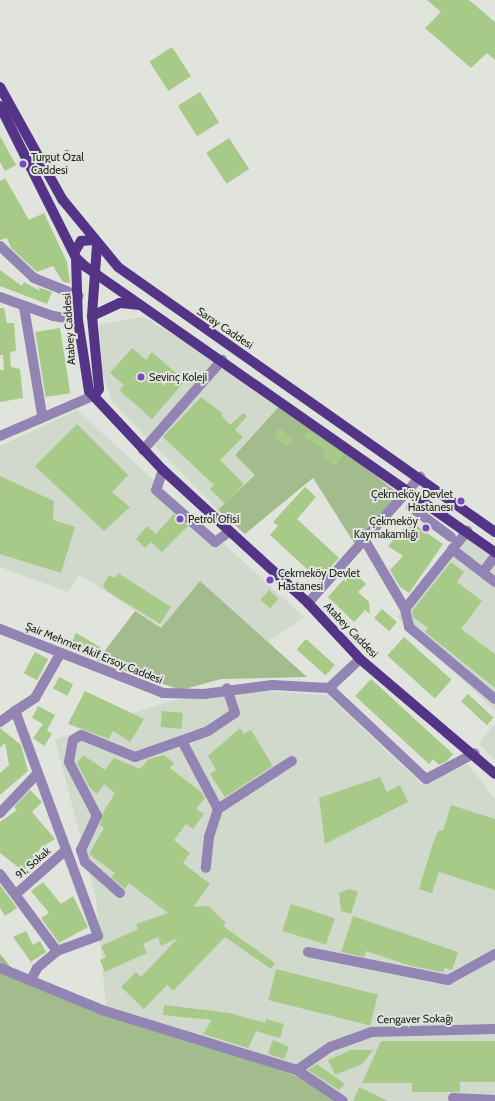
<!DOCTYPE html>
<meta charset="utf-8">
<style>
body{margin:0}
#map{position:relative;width:495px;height:1101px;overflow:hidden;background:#e0e4dd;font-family:Cabin,sans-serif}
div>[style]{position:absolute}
.built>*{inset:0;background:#d1d9cc}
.green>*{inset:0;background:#a3bc8d}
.building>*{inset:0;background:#a8ca89;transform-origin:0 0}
.minor>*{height:10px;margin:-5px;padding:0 5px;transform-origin:5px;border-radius:5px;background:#9285b3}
.major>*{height:10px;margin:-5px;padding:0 5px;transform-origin:5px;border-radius:5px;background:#533486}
.dots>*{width:11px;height:11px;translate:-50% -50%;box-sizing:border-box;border:2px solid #e0e4dd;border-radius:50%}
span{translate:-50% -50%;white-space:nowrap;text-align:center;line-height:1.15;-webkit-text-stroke:4px #e0e4dd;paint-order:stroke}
.poi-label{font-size:11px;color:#222421}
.left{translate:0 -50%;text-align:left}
.right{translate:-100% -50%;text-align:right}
.street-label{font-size:11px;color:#222421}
</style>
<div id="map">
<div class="built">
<div style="clip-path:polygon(144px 317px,283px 402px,235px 454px,255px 475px,218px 510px,112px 402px,102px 372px,99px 324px)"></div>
<div style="clip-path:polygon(77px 410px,304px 617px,268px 642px,200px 581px,161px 628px,79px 574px,68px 592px,0 567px,0 446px)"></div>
<div style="clip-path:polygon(461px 533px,495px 559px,495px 711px,397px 617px)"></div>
<div style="clip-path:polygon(251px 690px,327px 695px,422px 784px,468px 764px,495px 799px,495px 1101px,348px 1101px,299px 1077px,106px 1006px,96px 899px,55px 739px,170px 701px)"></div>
<div style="clip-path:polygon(495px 723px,495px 760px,479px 744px)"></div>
</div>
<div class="green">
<div style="clip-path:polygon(283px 402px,400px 495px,358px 549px,313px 478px,245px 534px,218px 510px,255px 475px,235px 455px)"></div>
<div style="clip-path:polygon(200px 581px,307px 677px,221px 679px,181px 690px,97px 661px,135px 611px,161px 628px)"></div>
<div style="clip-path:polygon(0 954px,23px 982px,106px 1006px,299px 1077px,348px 1101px,0 1101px)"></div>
</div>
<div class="building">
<div style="clip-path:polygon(427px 0,469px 0,495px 22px,495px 60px,487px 53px,471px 68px,425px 28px,441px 12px)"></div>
<div style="left:172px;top:47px;width:35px;height:27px;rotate:57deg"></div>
<div style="left:200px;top:92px;width:36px;height:26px;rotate:58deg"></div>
<div style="clip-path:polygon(0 136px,16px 165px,5px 171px,0 162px)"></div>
<div style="left:229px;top:138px;width:37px;height:27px;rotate:57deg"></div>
<div style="clip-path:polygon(5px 178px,29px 220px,44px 213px,67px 262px,70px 283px,63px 282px,53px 266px,37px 272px,11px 248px,7px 238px,0 240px,0 181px)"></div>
<div style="clip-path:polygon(0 270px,22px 286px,24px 282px,40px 291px,38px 287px,52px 292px,47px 304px,0 286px)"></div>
<div style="clip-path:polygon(0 308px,4px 308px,7px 323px,14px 323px,16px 351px,10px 352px,11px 367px,20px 369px,23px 398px,0 402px,0 370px,4px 370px,3px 355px,0 355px)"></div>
<div style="left:60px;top:328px;width:66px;height:25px;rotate:81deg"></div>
<div style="clip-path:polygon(132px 348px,146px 360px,152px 352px,185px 381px,152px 419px,119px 390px,124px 385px,110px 373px)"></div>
<div style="clip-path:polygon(201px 397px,222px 413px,221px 415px,230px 425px,243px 413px,247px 416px,235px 430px,243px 437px,220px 460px,244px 484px,225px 504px,210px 489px,214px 485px,163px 437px)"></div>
<div style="clip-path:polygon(77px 424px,128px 475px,112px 492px,130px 507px,104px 531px,35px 466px)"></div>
<div style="left:279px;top:428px;width:18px;height:10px;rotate:38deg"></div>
<div style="clip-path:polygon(308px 430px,344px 454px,335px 466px,321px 456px,325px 451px,304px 436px)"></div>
<div style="clip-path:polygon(0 476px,54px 501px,53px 520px,75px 527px,61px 573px,0 554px)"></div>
<div style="clip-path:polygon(305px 487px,316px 497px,297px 519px,339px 558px,319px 580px,270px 535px,278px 526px,273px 522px)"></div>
<div style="clip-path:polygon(174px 514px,188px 526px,162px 552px,151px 542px,145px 548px,136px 539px,147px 526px,156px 534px)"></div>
<div style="clip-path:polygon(410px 521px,443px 544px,409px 593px,400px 587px,390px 570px,403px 556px,388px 546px)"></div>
<div style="clip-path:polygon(451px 562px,464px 572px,457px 582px,482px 601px,461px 629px,495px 654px,495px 688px,425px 632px,428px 628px,413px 617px,412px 611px)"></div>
<div style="clip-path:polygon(352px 570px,366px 584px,358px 592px,369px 602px,370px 614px,365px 610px,354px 622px,328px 597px)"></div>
<div style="clip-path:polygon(118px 573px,171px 607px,160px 624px,107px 591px,103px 585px,109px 575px,115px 578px)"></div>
<div style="left:269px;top:590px;width:13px;height:13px;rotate:42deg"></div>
<div style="left:382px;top:609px;width:20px;height:12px;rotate:41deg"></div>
<div style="clip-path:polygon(76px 633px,100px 647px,94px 659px,69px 648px)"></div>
<div style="left:404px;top:637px;width:64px;height:25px;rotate:42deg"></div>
<div style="left:306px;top:639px;width:39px;height:14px;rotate:42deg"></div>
<div style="left:35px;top:652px;width:15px;height:24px;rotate:28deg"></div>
<div style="left:59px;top:677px;width:16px;height:13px;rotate:27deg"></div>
<div style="clip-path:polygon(371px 679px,453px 754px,447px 761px,439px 765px,433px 759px,429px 764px,355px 696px)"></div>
<div style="clip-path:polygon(85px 691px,144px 719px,130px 742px,113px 731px,109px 739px,68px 724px)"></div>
<div style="left:468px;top:694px;width:35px;height:10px;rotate:43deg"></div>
<div style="clip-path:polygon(38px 706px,55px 715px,47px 730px,52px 734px,44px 746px,33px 738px,43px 724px,32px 718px)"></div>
<div style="left:162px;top:711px;width:21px;height:16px;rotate:5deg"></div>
<div style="clip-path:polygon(0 728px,21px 745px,28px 771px,0 795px,0 773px,9px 765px,5px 743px,0 748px)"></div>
<div style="clip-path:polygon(240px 728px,244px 734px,251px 730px,273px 766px,225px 797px,210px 774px,216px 770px,208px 756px)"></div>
<div style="clip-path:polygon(83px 755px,105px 770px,114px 758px,140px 769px,149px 759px,164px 755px,174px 763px,170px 768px,201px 792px,205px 798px,196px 809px,204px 814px,193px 829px,186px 824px,174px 840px,190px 853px,183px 863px,210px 884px,193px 907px,208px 906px,226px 923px,223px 926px,275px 963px,271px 969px,225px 937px,173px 991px,167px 985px,144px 1009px,121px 987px,136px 972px,141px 977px,178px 938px,161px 946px,158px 937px,143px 944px,147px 953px,105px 972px,100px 960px,106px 957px,101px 946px,138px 929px,136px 924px,168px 913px,129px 883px,125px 889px,111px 877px,115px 873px,89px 854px,104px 828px,100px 825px,103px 813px,115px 793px,104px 784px,97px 794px,90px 788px,77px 763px)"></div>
<div style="clip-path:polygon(380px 777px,387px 792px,400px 785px,408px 802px,325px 844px,319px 798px)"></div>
<div style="clip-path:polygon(30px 790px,42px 802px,32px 812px,55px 839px,41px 848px,23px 871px,0 853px,0 822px,17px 810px,14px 807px)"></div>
<div style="clip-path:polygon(451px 805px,495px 819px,495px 890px,439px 872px,432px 893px,419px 889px,433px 843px,439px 830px,443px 831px)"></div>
<div style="clip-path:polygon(43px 882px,61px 904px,73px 896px,88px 927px,59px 943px,41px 918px,49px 913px,31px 891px)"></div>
<div style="clip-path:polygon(0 885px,17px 908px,5px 916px,0 908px)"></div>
<div style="clip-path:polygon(349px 889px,358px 892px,351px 914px,341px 911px,339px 893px)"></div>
<div style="left:291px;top:904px;width:46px;height:28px;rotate:18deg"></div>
<div style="clip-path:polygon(353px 916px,458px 952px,452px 970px,445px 968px,443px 972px,411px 966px,366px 951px,364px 957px,341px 952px)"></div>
<div style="clip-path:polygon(26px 931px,33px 945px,40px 941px,46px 952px,31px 962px,13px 937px)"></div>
<div style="left:276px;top:969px;width:105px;height:32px;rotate:14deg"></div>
<div style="clip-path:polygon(164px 1005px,230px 1013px,265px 1023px,266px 1019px,284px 1024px,280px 1038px,256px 1031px,248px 1048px,203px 1034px,212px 1020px,163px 1015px)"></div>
<div style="clip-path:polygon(273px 1040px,289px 1047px,284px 1059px,268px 1054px)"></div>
<div style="clip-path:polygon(381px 1041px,495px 1041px,495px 1082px,460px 1082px,460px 1092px,412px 1092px,412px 1083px,362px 1083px)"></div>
<div style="clip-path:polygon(351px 1050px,373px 1050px,362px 1064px,335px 1075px,328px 1060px)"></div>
<div style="clip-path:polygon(317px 1064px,345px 1084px,339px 1090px,308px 1070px)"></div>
<div style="clip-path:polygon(359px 1087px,388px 1101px,353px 1101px)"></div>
</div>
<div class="minor">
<div style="left:0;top:246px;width:47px;rotate:43.3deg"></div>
<div style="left:34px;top:278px;width:48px;rotate:21.8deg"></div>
<div style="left:0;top:297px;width:56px;rotate:19.7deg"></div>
<div style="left:53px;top:316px;width:25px;rotate:9deg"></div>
<div style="left:24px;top:307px;width:109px;rotate:80.5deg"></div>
<div style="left:0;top:436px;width:103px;rotate:-23.3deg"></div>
<div style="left:143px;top:450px;width:120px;rotate:-48.7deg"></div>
<div style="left:163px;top:470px;width:21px;rotate:109deg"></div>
<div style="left:156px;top:490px;width:79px;rotate:41.4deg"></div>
<div style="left:215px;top:542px;width:17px;rotate:-36deg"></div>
<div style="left:411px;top:507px;width:50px;rotate:36.9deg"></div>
<div style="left:364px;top:539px;width:81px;rotate:59.6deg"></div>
<div style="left:405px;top:609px;width:18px;rotate:77deg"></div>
<div style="left:409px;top:627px;width:112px;rotate:39.9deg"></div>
<div style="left:452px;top:549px;width:54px;rotate:37.5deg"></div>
<div style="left:483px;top:572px;width:20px;rotate:-53deg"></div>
<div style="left:308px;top:603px;width:169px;rotate:-48.4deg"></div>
<div style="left:405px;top:609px;width:100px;rotate:-51.5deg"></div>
<div style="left:0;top:629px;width:175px;rotate:21.4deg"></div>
<div style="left:163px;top:693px;width:41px;rotate:1.4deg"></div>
<div style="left:204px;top:694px;width:69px;rotate:-7.5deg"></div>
<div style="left:272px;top:685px;width:57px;rotate:3deg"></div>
<div style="left:329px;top:688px;width:42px;rotate:-43.1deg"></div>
<div style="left:329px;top:688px;width:133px;rotate:43.2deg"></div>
<div style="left:426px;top:779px;width:55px;rotate:-28deg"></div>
<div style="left:0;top:722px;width:19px;rotate:-36deg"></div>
<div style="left:182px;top:741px;width:77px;rotate:62.1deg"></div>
<div style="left:218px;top:809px;width:29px;rotate:108deg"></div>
<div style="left:209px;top:837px;width:31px;rotate:96deg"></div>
<div style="left:218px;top:809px;width:88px;rotate:-33deg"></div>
<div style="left:0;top:813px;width:52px;rotate:-46.5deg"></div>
<div style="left:0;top:874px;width:96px;rotate:53.5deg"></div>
<div style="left:120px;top:893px;width:47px;rotate:-138.5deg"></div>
<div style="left:85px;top:862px;width:13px;rotate:-108deg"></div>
<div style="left:81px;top:850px;width:38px;rotate:-65deg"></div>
<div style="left:97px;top:816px;width:61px;rotate:-117.4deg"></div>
<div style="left:69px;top:762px;width:22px;rotate:-80deg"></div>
<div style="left:73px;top:740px;width:9px;rotate:-32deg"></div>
<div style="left:81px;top:735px;width:58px;rotate:22.2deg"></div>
<div style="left:135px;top:757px;width:77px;rotate:-19.6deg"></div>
<div style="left:208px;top:731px;width:32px;rotate:-34deg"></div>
<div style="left:235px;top:713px;width:26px;rotate:-108deg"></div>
<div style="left:16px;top:894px;width:65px;rotate:-41.3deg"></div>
<div style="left:308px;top:952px;width:143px;rotate:11.3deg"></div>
<div style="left:448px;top:980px;width:54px;rotate:-29deg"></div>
<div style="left:0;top:968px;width:113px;rotate:22.3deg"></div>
<div style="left:105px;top:1011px;width:201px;rotate:17.1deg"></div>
<div style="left:297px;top:1070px;width:55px;rotate:34deg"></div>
<div style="left:32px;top:978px;width:11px;rotate:-63deg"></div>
<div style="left:37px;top:968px;width:26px;rotate:-40deg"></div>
<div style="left:57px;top:951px;width:44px;rotate:-20.1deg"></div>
<div style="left:98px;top:936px;width:240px;rotate:-110.2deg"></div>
<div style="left:15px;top:711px;width:24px;rotate:-33deg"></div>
<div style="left:35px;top:698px;width:51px;rotate:-60.4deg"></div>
<div style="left:297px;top:1070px;width:40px;rotate:-34.9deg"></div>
<div style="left:330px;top:1047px;width:45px;rotate:-19.7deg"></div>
<div style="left:372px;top:1032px;width:123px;rotate:-1.4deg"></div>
<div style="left:453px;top:1098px;width:42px;rotate:2.7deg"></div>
</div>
<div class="major">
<div style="left:0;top:87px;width:128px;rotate:61deg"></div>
<div style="left:62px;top:199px;width:88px;rotate:50.5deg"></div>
<div style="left:118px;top:267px;width:461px;rotate:35.1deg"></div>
<div style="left:0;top:106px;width:170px;rotate:63.4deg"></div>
<div style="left:76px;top:258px;width:13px;rotate:42deg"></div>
<div style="left:86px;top:267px;width:499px;rotate:34.9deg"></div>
<div style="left:74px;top:253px;width:14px;rotate:-60deg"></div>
<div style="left:81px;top:241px;width:12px;rotate:-5deg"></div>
<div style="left:76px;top:258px;width:62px;rotate:88.2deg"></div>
<div style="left:78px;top:320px;width:72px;rotate:81.2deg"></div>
<div style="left:89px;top:391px;width:108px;rotate:46.9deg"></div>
<div style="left:163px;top:470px;width:197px;rotate:42.5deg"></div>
<div style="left:308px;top:603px;width:76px;rotate:47.1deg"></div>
<div style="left:360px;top:659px;width:177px;rotate:40.4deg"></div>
<div style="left:92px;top:316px;width:31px;rotate:-25deg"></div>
<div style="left:120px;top:303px;width:20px;rotate:6deg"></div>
<div style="left:95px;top:395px;width:7px;rotate:-56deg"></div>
<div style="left:99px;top:389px;width:73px;rotate:-95.5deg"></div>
<div style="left:92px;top:316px;width:71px;rotate:-86deg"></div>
</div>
<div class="dots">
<div style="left:23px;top:164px;background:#7849c1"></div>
<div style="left:141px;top:377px;background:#7849c1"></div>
<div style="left:461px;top:501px;background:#7849c1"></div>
<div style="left:180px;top:519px;background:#7849c1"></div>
<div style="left:426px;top:528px;background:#7849c1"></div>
<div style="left:270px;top:580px;background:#7849c1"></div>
</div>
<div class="poi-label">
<span class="left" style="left:31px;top:164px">Turgut Özal<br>Caddesi</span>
<span class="left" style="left:149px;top:377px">Sevinç Koleji</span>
<span class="right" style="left:453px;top:501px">Çekmeköy Devlet<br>Hastanesı</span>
<span class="left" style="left:188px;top:519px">Petrol Ofisi</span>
<span class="right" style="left:418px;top:528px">Çekmeköy<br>Kaymakamlığı</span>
<span class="left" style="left:278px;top:580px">Çekmeköy Devlet<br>Hastanesi</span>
</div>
<div class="street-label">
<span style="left:225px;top:328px;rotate:34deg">Saray Caddesi</span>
<span style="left:69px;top:329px;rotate:-94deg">Atabey Caddesi</span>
<span style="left:351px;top:630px;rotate:46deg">Atabey Caddesi</span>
<span style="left:94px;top:653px;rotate:22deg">Şair Mehmet Akif Ersoy Caddesi</span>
<span style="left:33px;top:863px;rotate:-41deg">91. Sokak</span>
<span style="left:415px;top:1019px;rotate:-1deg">Cengaver Sokağı</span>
</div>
</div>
